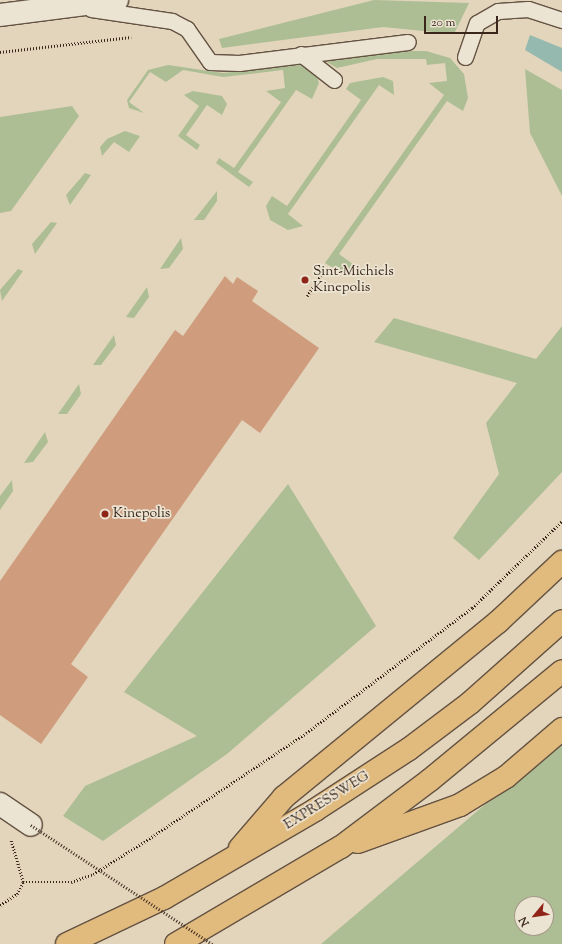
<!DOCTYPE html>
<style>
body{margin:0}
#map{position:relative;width:562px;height:944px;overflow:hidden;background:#e2d5bb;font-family:"Sorts Mill Goudy",serif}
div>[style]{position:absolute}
.green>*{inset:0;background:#aebe94}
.water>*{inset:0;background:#95b9ae}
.building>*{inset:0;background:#cf9c7d}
.path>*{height:2.5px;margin-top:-1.25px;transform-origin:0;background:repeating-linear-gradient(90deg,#3a261a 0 1px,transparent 0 3px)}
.roads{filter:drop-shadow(1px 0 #645242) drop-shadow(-1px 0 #645242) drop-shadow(0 1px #645242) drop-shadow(0 -1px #645242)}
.lane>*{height:15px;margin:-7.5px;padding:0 7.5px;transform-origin:7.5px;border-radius:7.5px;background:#ece4d3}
.street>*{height:22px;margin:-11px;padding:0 11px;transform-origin:11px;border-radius:11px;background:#ece4d3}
.secondary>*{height:22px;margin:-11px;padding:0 11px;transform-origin:11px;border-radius:11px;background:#ece4d3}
.highway>*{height:22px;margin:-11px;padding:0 11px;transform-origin:11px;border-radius:11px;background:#e1ba7e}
.path-bridge>*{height:2.5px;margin-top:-1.25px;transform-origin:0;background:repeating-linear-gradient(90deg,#3a261a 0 1px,transparent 0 3px)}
.dots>*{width:11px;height:11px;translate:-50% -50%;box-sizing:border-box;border:2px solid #ece4d3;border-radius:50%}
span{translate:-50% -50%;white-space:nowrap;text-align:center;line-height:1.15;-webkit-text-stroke:3.5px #ece4d3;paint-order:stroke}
.poi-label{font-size:14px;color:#3a261a}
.left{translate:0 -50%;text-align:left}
.street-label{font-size:14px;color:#3a261a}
.north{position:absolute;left:514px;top:896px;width:40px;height:40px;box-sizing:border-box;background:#ece4d3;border:1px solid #a59889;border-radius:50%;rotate:241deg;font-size:11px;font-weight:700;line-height:16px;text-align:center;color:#3a261a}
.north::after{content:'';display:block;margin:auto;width:14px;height:18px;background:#8f2418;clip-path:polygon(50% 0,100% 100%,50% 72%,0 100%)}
.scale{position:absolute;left:424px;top:16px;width:74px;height:18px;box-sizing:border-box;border:2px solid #3a261a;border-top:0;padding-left:5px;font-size:12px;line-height:14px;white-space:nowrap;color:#3a261a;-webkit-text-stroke:3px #ece4d3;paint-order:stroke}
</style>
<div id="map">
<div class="green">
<div style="clip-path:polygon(374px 0,469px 3px,454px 34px,383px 27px,222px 48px,219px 39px)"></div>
<div style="clip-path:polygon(394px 51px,426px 51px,450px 58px,464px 74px,468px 98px,463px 111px,447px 101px,339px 254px,354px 265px,346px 271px,338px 271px,325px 263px,444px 95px,429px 83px,447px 81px,445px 63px,427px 65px,426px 59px,377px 59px,337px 68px,322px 59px)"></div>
<div style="clip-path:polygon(168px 65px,223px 73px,300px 65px,316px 74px,319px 83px,312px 99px,296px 90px,238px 172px,253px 182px,249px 187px,216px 163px,219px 158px,234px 168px,281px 102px,266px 91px,285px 88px,283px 70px,223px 77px,183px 70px,166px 82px,150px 72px,129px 102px,144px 113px,129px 108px,127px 100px,148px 70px)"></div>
<div style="clip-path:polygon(525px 69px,562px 90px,562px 196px,530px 133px)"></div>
<div style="clip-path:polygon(383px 77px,393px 81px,394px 95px,379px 85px,288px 214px,303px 226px,288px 230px,270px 220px,266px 206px,272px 196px,287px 206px,361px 100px,346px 89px,350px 83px)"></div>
<div style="clip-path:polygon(193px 91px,222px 96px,227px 104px,222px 115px,207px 105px,186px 135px,200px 145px,197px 150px,178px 136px,199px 106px,184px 95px)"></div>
<div style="clip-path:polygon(72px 106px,79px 116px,11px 211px,0 213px,0 117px)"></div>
<div style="clip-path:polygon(125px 131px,140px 136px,129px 152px,114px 142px,102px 156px,100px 147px,107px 139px)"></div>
<div style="clip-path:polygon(85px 173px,91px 175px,70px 205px,66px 195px)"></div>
<div style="clip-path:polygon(217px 191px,217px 201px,204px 220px,194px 220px)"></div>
<div style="clip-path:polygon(51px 222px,57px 223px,35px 254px,32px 244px)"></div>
<div style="clip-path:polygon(181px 238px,183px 249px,169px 268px,160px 269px)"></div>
<div style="clip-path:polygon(18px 269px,23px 271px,2px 301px,0 290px)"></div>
<div style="clip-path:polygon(147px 287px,149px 297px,134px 318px,126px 317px)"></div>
<div style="clip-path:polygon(394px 318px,536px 359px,562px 326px,562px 472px,479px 560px,453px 538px,499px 474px,486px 423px,517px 383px,374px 342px)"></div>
<div style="clip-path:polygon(114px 335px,116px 345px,101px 365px,93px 365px)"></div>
<div style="clip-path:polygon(79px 384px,81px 394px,67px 414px,58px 414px)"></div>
<div style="clip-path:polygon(45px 432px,48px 442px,33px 462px,24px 463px)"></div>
<div style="clip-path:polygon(12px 480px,13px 491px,0 510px,0 496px)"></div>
<div style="clip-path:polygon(288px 484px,376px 626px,227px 754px,103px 841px,63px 816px,85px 786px,197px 736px,124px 692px)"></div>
<div style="clip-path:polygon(evenodd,562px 739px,562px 944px,321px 944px,562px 739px,522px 904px,546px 904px,546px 928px,522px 928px,522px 904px)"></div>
</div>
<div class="water">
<div style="clip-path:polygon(530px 35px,562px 48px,562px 72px,525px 50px)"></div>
</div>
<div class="building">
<div style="clip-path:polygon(225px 276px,233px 284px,237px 277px,258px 291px,252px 301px,319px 348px,260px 433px,242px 420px,71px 664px,88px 677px,41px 744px,0 715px,0 581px,175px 330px,183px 336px)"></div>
</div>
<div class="path">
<div style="left:0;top:52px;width:132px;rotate:-6.5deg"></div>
<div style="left:307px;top:296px;width:29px;rotate:-56deg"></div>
<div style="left:23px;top:882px;width:48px"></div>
<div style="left:71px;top:882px;width:23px;rotate:-20deg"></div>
<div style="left:93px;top:874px;width:60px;rotate:-32.1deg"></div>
<div style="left:144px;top:842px;width:195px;rotate:-33.9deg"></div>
<div style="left:306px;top:733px;width:208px;rotate:-37deg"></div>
<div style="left:472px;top:608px;width:125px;rotate:-44deg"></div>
<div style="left:0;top:905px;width:20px;rotate:-33deg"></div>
<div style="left:17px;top:894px;width:13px;rotate:-63deg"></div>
<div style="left:23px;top:882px;width:43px;rotate:-106.3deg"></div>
</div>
<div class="roads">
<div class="lane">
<div style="left:91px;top:9px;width:82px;rotate:8.4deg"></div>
<div style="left:172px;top:21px;width:17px;rotate:28deg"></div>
<div style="left:187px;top:29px;width:40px;rotate:55.1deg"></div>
<div style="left:210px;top:62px;width:29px;rotate:2deg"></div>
<div style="left:239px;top:63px;width:170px;rotate:-7.1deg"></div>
<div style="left:301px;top:54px;width:42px;rotate:38.2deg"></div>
<div style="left:465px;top:57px;width:36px;rotate:-71deg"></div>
<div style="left:477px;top:23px;width:24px;rotate:-30deg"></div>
<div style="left:498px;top:11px;width:30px;rotate:-4deg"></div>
<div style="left:528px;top:9px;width:36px;rotate:18deg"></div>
</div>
<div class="street">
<div style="left:0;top:804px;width:37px;rotate:34deg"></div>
</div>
<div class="secondary">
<div style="left:0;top:15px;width:118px;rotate:-7.3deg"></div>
</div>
<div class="highway">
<div style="left:358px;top:842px;width:109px;rotate:-19.9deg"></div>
<div style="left:460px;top:805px;width:54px;rotate:-31.3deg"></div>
<div style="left:506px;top:777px;width:74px;rotate:-40.6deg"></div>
<div style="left:240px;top:848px;width:67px;rotate:-49.2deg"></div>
<div style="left:284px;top:797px;width:276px;rotate:-39.3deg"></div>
<div style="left:498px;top:622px;width:88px;rotate:-43.2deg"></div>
<div style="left:67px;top:944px;width:107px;rotate:-25.4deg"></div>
<div style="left:164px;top:898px;width:175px;rotate:-30.2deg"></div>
<div style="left:315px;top:810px;width:112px;rotate:-33deg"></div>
<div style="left:409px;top:749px;width:76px;rotate:-37deg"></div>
<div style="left:470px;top:703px;width:123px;rotate:-41.7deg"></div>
<div style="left:176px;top:944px;width:191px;rotate:-30.5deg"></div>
<div style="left:341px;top:847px;width:111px;rotate:-37deg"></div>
<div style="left:430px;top:780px;width:171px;rotate:-39.5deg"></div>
</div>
</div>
<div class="path-bridge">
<div style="left:31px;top:825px;width:217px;rotate:33.3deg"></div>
</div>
<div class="dots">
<div style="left:305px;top:280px;background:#8f2418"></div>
<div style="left:105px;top:514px;background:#8f2418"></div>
</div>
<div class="poi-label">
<span class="left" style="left:313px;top:280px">Sint-Michiels<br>Kinepolis</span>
<span class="left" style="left:113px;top:514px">Kinepolis</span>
</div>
<div class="street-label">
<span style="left:327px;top:801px;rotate:-32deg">EXPRESSWEG</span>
</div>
<div class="north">N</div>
<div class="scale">20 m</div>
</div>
